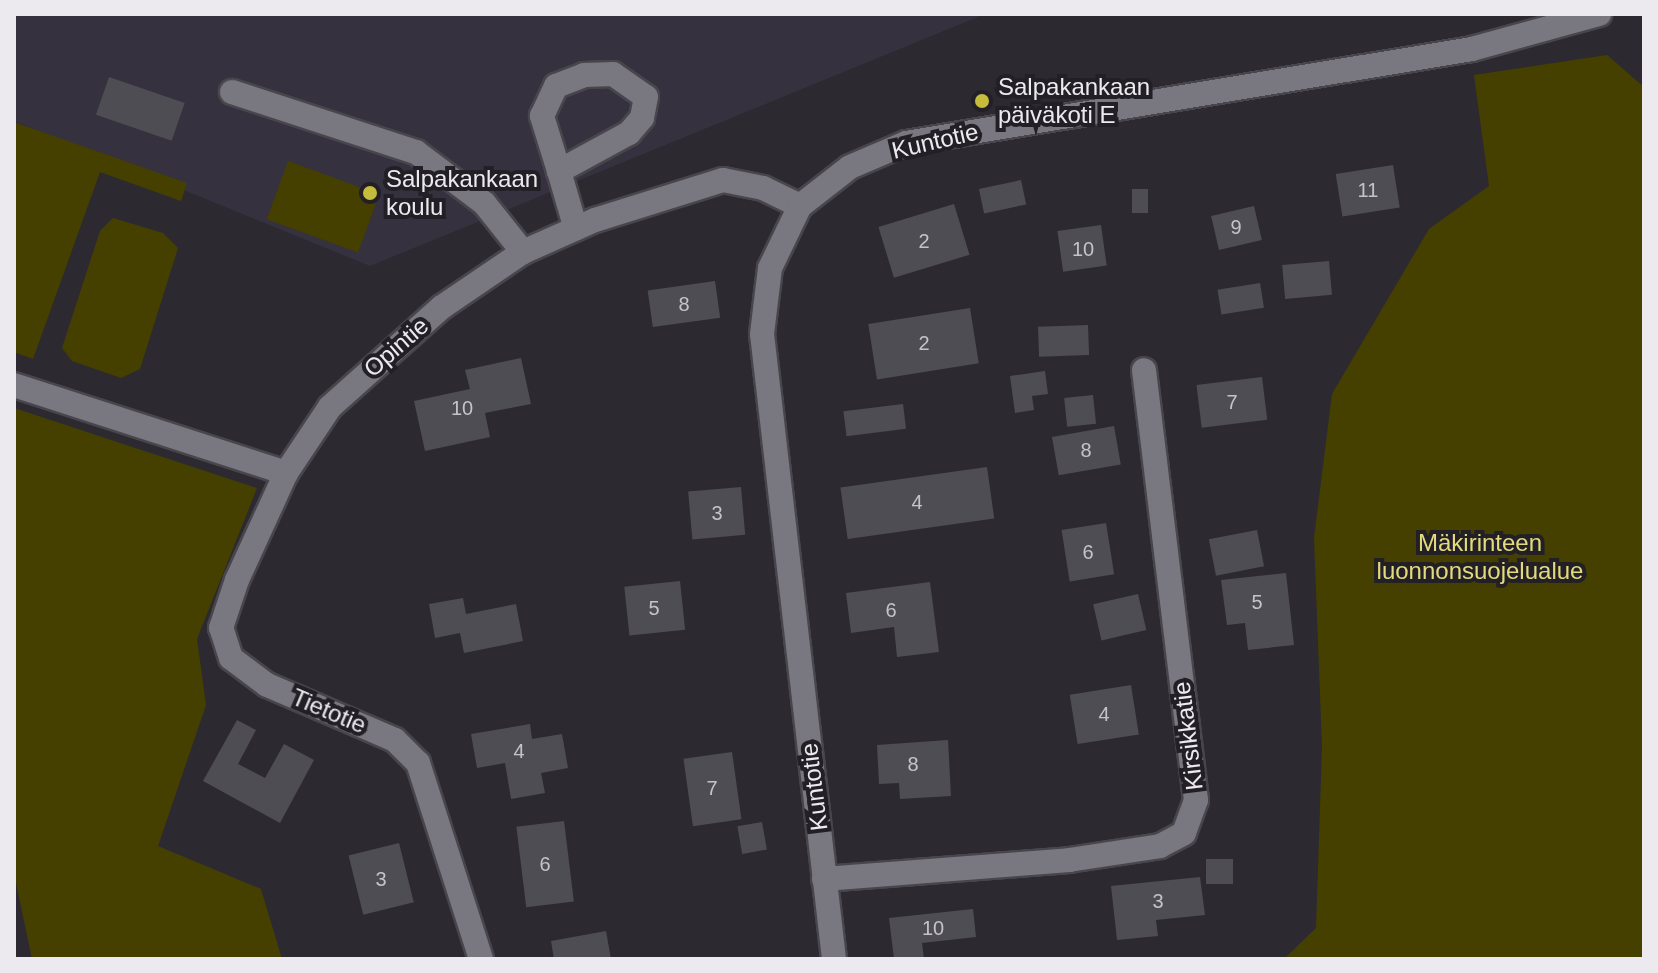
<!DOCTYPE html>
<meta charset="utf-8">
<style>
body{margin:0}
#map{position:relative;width:1658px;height:973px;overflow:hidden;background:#2c2a30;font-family:Helvetica,sans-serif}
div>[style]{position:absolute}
.built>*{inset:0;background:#35313e}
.green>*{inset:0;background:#454000;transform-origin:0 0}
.building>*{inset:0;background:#4f4d54;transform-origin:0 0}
.roads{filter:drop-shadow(2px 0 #48464c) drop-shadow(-2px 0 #48464c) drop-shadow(0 2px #48464c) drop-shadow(0 -2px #48464c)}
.minor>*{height:24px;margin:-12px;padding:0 12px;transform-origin:12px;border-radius:12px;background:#79777f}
.dots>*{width:22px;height:22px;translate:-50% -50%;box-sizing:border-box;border:4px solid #222026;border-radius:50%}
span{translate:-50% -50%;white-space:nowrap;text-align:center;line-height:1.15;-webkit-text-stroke:8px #222026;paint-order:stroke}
.number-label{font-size:20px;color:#c5c3c8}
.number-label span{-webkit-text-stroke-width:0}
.poi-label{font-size:24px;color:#eceaef}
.left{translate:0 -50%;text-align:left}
.street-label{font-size:24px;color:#eceaef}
.park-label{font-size:24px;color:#e2da7b}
.frame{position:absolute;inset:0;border:16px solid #eceaef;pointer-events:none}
</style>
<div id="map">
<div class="built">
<div style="clip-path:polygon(14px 14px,985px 14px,370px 266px,14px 121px)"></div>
</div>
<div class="green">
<div style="clip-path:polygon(1607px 55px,1644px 87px,1644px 959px,1284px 959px,1316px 928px,1322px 747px,1314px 538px,1332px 394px,1429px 229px,1489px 186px,1474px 75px)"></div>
<div style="clip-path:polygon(14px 122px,187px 183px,181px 201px,100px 172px,33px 359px,14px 352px)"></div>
<div style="left:288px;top:161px;width:97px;height:62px;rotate:20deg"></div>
<div style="clip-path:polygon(113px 218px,163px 233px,178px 248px,140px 369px,121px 378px,72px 361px,62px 348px,100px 231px)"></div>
<div style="clip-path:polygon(14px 408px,257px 488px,197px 639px,206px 705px,158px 846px,261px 889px,282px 959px,32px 959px,14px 873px)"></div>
</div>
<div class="building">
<div style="left:109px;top:77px;width:80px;height:40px;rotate:19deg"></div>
<div style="left:1393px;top:165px;width:43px;height:58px;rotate:81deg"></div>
<div style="left:1021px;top:180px;width:25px;height:43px;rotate:78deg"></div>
<div style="left:1132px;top:189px;width:16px;height:24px"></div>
<div style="left:954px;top:204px;width:53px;height:79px;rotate:73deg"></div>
<div style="left:1254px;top:206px;width:35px;height:44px;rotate:77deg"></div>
<div style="left:1101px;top:225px;width:41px;height:44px;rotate:82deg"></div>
<div style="left:1329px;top:261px;width:34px;height:47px;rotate:85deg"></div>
<div style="left:715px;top:281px;width:37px;height:68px;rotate:82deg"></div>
<div style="left:1260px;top:283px;width:25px;height:43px;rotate:81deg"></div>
<div style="left:970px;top:308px;width:56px;height:103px;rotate:81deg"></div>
<div style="left:1088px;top:325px;width:30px;height:50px;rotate:88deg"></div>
<div style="clip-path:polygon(521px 358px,531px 404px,485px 413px,490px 437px,425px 451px,414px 401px,470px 389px,465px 370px)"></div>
<div style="clip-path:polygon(1045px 371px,1048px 394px,1032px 396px,1034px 410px,1015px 413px,1010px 376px)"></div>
<div style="left:1262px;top:377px;width:43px;height:66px;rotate:83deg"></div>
<div style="left:1093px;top:395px;width:29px;height:29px;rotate:84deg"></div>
<div style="left:903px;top:404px;width:25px;height:60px;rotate:83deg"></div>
<div style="left:1114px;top:426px;width:39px;height:63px;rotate:80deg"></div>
<div style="left:987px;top:467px;width:52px;height:148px;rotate:82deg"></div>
<div style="left:741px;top:487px;width:48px;height:53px;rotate:85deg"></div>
<div style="left:1106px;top:523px;width:52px;height:45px;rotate:81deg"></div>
<div style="left:1257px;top:530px;width:37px;height:49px;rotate:79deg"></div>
<div style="clip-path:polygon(1286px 573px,1294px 645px,1248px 650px,1245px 623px,1227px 625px,1221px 580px)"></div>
<div style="left:680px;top:581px;width:49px;height:56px;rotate:84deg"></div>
<div style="clip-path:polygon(930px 582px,939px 652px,897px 657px,894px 627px,851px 633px,846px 593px)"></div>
<div style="left:1138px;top:594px;width:37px;height:46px;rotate:77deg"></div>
<div style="clip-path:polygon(463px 598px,466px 614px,516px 604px,523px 641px,464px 653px,460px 633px,435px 638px,429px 604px)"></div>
<div style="left:1131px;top:685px;width:50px;height:62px;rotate:81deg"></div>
<div style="clip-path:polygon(237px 720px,256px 730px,238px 764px,265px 778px,284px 744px,314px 760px,280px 823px,203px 781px)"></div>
<div style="clip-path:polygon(530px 724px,532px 739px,562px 734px,568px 768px,541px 773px,545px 793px,511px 799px,505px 763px,477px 768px,471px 734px)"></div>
<div style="clip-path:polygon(948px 740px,951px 796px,900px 799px,899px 783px,879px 784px,877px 745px)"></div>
<div style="left:732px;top:752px;width:68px;height:49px;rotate:82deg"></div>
<div style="left:564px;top:821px;width:81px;height:48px;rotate:83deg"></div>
<div style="left:762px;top:822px;width:28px;height:25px;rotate:80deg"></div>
<div style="left:399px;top:843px;width:61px;height:52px;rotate:76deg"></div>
<div style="left:1233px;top:859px;width:25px;height:27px;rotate:90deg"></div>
<div style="clip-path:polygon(1200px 877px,1205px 915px,1156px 920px,1158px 936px,1117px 940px,1111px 886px)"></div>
<div style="clip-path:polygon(973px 909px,976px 937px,922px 943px,924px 959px,894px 959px,889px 918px)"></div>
<div style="clip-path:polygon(606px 931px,611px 959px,554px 959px,551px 941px)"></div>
</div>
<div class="roads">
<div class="minor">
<div style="left:232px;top:92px;width:194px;rotate:18.1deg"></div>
<div style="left:416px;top:152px;width:85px;rotate:36.9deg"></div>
<div style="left:484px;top:203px;width:63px;rotate:51.5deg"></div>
<div style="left:559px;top:171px;width:58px;rotate:-107.2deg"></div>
<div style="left:542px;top:116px;width:33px;rotate:-65deg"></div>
<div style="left:556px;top:86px;width:30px;rotate:-21deg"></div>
<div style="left:584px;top:75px;width:29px;rotate:-2deg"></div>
<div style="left:613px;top:74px;width:40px;rotate:34.9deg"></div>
<div style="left:646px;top:97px;width:21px;rotate:101deg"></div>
<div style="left:642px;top:118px;width:20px;rotate:131deg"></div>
<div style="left:629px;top:133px;width:80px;rotate:151.5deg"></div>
<div style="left:559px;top:171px;width:60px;rotate:73.7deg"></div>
<div style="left:14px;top:385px;width:286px;rotate:17.9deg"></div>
<div style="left:824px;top:879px;width:246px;rotate:-4.4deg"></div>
<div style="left:1069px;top:860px;width:92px;rotate:-8.7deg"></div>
<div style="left:1160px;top:846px;width:27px;rotate:-28deg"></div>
<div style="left:1184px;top:833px;width:35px;rotate:-70deg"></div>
<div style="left:1196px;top:800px;width:433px;rotate:-96.9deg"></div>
<div style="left:481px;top:959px;width:206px;rotate:-107.8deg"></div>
<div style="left:418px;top:763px;width:33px;rotate:-135deg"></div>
<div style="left:395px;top:740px;width:139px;rotate:-156.7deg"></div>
<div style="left:267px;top:685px;width:45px;rotate:-143.1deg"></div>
<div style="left:231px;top:658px;width:32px;rotate:-108deg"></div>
<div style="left:221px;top:628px;width:51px;rotate:-71.6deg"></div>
<div style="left:237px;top:580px;width:118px;rotate:-65.4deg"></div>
<div style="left:286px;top:473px;width:79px;rotate:-56.3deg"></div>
<div style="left:330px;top:407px;width:150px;rotate:-41.8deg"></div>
<div style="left:442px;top:307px;width:98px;rotate:-34.2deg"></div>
<div style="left:523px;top:252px;width:79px;rotate:-24deg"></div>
<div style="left:595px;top:220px;width:134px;rotate:-17.4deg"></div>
<div style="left:723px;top:180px;width:41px;rotate:11.3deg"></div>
<div style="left:763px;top:188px;width:41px;rotate:25.9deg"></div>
<div style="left:834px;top:959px;width:629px;rotate:-96.57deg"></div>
<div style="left:762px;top:334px;width:66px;rotate:-83.1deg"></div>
<div style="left:770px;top:268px;width:69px;rotate:-64.2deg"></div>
<div style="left:800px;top:206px;width:63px;rotate:-38deg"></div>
<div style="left:850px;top:167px;width:61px;rotate:-23.2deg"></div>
<div style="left:906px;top:143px;width:574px;rotate:-9.43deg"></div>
<div style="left:1472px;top:49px;width:132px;rotate:-15.4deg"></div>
</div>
</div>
<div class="dots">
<div style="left:982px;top:101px;background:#c6bc3c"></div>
<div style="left:370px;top:193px;background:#c6bc3c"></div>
</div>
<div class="number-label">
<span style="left:1368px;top:190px">11</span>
<span style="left:1236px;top:227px">9</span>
<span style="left:924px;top:241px">2</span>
<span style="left:1083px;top:249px">10</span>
<span style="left:684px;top:304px">8</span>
<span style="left:924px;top:343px">2</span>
<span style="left:1232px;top:402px">7</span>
<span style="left:462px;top:408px">10</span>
<span style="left:1086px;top:450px">8</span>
<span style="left:917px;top:502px">4</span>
<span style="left:717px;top:513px">3</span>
<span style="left:1088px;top:552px">6</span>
<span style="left:1257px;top:602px">5</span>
<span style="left:654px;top:608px">5</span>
<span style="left:891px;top:610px">6</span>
<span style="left:1104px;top:714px">4</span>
<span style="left:519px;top:751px">4</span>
<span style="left:913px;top:764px">8</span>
<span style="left:712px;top:788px">7</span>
<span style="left:545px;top:864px">6</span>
<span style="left:381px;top:879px">3</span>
<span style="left:1158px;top:901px">3</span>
<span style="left:933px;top:928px">10</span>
</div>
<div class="poi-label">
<span class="left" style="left:998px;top:101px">Salpakankaan<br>päiväkoti E</span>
<span class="left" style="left:386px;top:193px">Salpakankaan<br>koulu</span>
</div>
<div class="street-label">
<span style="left:935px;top:141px;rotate:-13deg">Kuntotie</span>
<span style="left:396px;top:347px;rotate:-41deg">Opintie</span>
<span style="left:329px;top:711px;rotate:23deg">Tietotie</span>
<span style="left:1188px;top:736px;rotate:-97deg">Kirsikkatie</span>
<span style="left:814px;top:787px;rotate:-97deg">Kuntotie</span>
</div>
<div class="park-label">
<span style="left:1480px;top:557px">Mäkirinteen<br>luonnonsuojelualue</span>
</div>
<div class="frame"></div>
</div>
